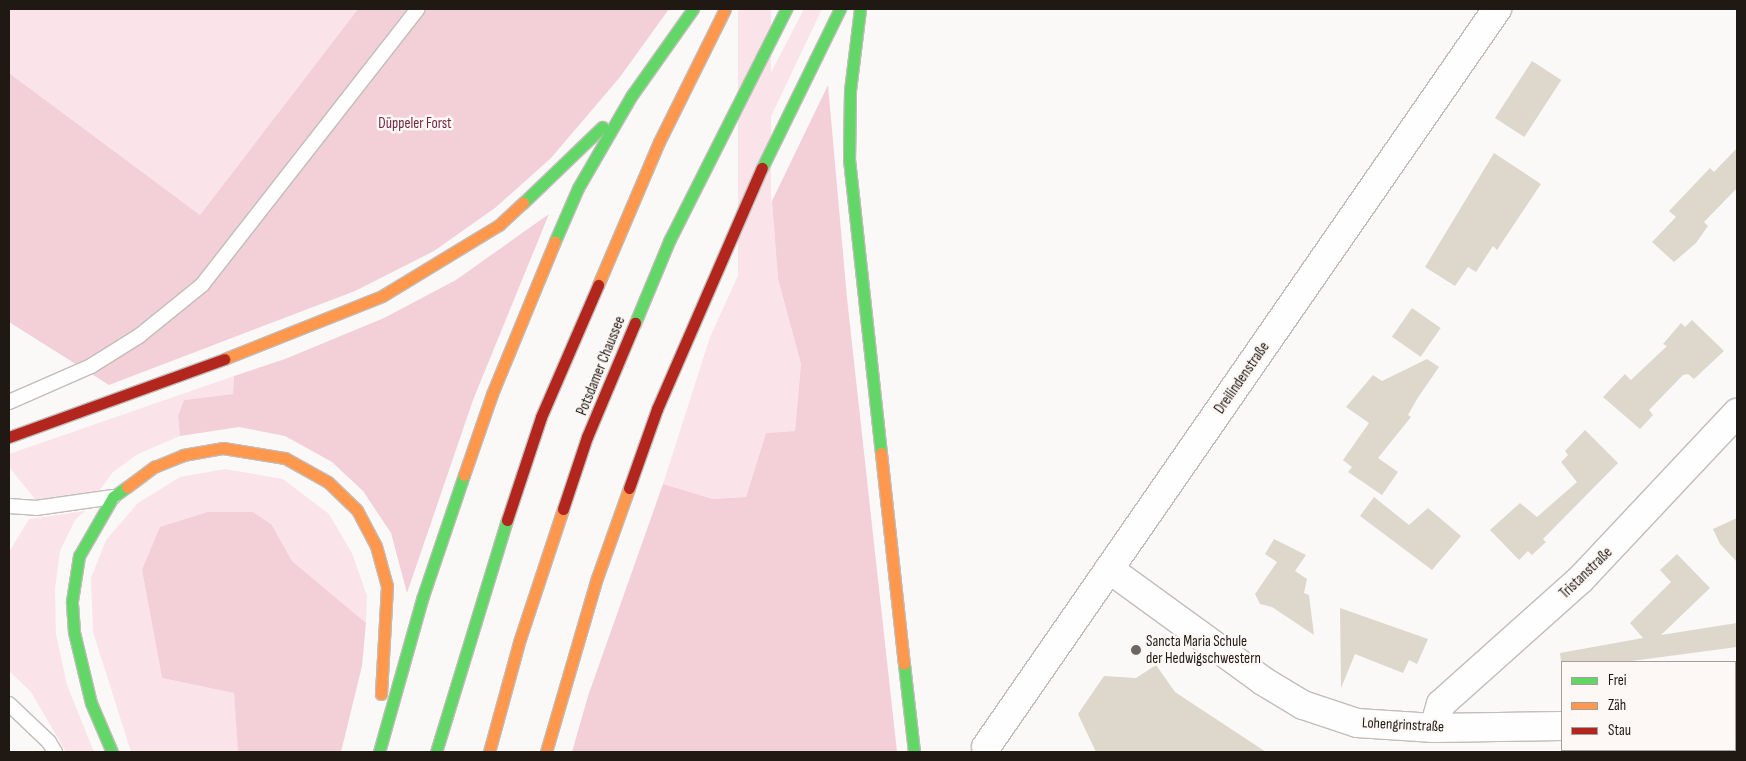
<!DOCTYPE html>
<meta charset="utf-8">
<style>
body{margin:0}
#map{position:relative;width:1746px;height:761px;overflow:hidden;background:#fbf9f7;font-family:"Sofia Sans Condensed",sans-serif}
div>[style]{position:absolute}
.green>*{inset:0;background:#fae4e9;transform-origin:0 0}
.forest>*{inset:0;background:#f3cfd8}
.building>*{inset:0;background:#ddd7cc;transform-origin:0 0}
.roads{filter:drop-shadow(1px 0 #c2bdba) drop-shadow(-1px 0 #c2bdba) drop-shadow(0 1px #c2bdba) drop-shadow(0 -1px #c2bdba)}
.lane>*{height:14px;margin:-7px;padding:0 7px;transform-origin:7px;border-radius:7px;background:#fefefe}
.street>*{height:28px;margin:-14px;padding:0 14px;transform-origin:14px;border-radius:14px;background:#fefefe}
.fast>*{height:11px;margin:-5.5px;padding:0 5.5px;transform-origin:5.5px;border-radius:5.5px;background:#63d668}
.slow>*{height:11px;margin:-5.5px;padding:0 5.5px;transform-origin:5.5px;border-radius:5.5px;background:#ff974d}
.jam>*{height:11px;margin:-5.5px;padding:0 5.5px;transform-origin:5.5px;border-radius:5.5px;background:#b3261e}
.dots>*{width:14px;height:14px;translate:-50% -50%;box-sizing:border-box;border:2px solid #fdf8f5;border-radius:50%}
span{translate:-50% -50%;white-space:nowrap;text-align:center;line-height:1.15;-webkit-text-stroke:5px #fdf8f5;paint-order:stroke}
.park-label{font-size:15px;color:#702743}
.street-label{font-size:15px;color:#201813}
.poi-label{font-size:15px;color:#201813}
.left{translate:0 -50%;text-align:left}
.frame{position:absolute;inset:0;border:10px solid #201813;pointer-events:none}
.legend{position:absolute;left:1561px;top:661px;width:175px;height:90px;box-sizing:border-box;background:#fdf8f5;border:1px solid #a59e9b;margin:0;padding:6px 9px;list-style:none;font-size:15px;color:#201813}
.legend li{display:flex;align-items:center;gap:10px;height:25px}
.legend b{width:25px;border:1px solid #a59e9b}
</style>
<div id="map">
<div class="green">
<div style="clip-path:polygon(9px 9px,358px 9px,200px 215px,9px 73px)"></div>
<div style="left:738px;top:9px;width:33px;height:274px"></div>
<div style="clip-path:polygon(804px 9px,822px 9px,758px 144px,738px 136px)"></div>
<div style="clip-path:polygon(772px 201px,778px 279px,801px 364px,795px 431px,766px 433px,746px 497px,713px 499px,663px 484px,710px 337px)"></div>
<div style="clip-path:polygon(234px 376px,233px 394px,184px 400px,178px 416px,180px 436px,138px 454px,113px 472px,99px 491px,39px 504px,9px 467px,9px 454px)"></div>
<div style="clip-path:polygon(225px 469px,283px 479px,329px 514px,352px 553px,367px 596px,366px 623px,292px 561px,272px 525px,142px 570px,162px 678px,234px 693px,238px 746px,238px 752px,131px 752px,93px 632px,91px 578px,106px 540px,138px 503px,180px 477px)"></div>
<div style="clip-path:polygon(85px 511px,75px 520px,60px 551px,55px 589px,56px 634px,67px 685px,94px 752px,66px 752px,31px 692px,9px 671px,9px 552px,29px 519px)"></div>
</div>
<div class="forest">
<div style="clip-path:polygon(358px 9px,669px 9px,620px 77px,551px 158px,495px 208px,434px 251px,355px 291px,109px 385px,9px 322px,9px 73px,200px 215px)"></div>
<div style="clip-path:polygon(828px 85px,847px 298px,897px 752px,572px 752px,588px 696px,663px 484px,713px 499px,746px 497px,766px 433px,795px 431px,801px 364px,778px 279px,772px 201px)"></div>
<div style="clip-path:polygon(549px 214px,473px 400px,407px 593px,391px 533px,363px 491px,332px 462px,285px 436px,239px 427px,180px 436px,178px 416px,184px 400px,233px 394px,234px 376px,285px 359px,384px 318px,456px 280px)"></div>
<div style="clip-path:polygon(208px 512px,253px 512px,272px 525px,292px 561px,366px 623px,362px 666px,341px 752px,238px 752px,234px 693px,162px 678px,142px 570px,160px 527px)"></div>
</div>
<div class="building">
<div style="left:1532px;top:61px;width:35px;height:68px;rotate:33deg"></div>
<div style="clip-path:polygon(1737px 148px,1737px 188px,1704px 222px,1708px 226px,1696px 243px,1674px 262px,1652px 242px,1676px 217px,1669px 211px,1710px 168px,1714px 172px)"></div>
<div style="clip-path:polygon(1494px 153px,1541px 184px,1497px 250px,1493px 246px,1476px 272px,1468px 267px,1455px 286px,1425px 267px)"></div>
<div style="left:1412px;top:308px;width:35px;height:35px;rotate:35deg"></div>
<div style="clip-path:polygon(1692px 320px,1724px 351px,1694px 379px,1688px 374px,1683px 375px,1649px 410px,1653px 415px,1640px 429px,1603px 397px,1625px 374px,1631px 380px,1667px 346px,1663px 344px,1681px 323px,1685px 327px)"></div>
<div style="clip-path:polygon(1427px 359px,1439px 367px,1417px 399px,1408px 415px,1411px 417px,1378px 458px,1398px 472px,1382px 495px,1348px 472px,1352px 467px,1343px 460px,1369px 423px,1346px 407px,1373px 375px,1382px 381px)"></div>
<div style="clip-path:polygon(1585px 430px,1618px 463px,1543px 539px,1546px 542px,1532px 555px,1528px 551px,1519px 560px,1490px 530px,1520px 503px,1537px 517px,1577px 482px,1561px 462px,1568px 455px,1565px 451px)"></div>
<div style="clip-path:polygon(1374px 497px,1409px 525px,1428px 508px,1461px 536px,1432px 570px,1360px 516px)"></div>
<div style="clip-path:polygon(1737px 518px,1737px 562px,1720px 544px,1713px 529px)"></div>
<div style="clip-path:polygon(1274px 539px,1306px 555px,1295px 571px,1307px 579px,1304px 593px,1309px 595px,1314px 635px,1272px 607px,1260px 604px,1255px 594px,1277px 562px,1265px 554px)"></div>
<div style="clip-path:polygon(1677px 554px,1710px 588px,1661px 635px,1737px 623px,1737px 647px,1624px 662px,1561px 662px,1560px 653px,1643px 638px,1630px 623px,1671px 582px,1660px 570px)"></div>
<div style="clip-path:polygon(1340px 608px,1428px 639px,1417px 664px,1409px 660px,1403px 673px,1355px 654px,1341px 688px)"></div>
<div style="clip-path:polygon(1156px 665px,1175px 692px,1266px 752px,1096px 752px,1078px 714px,1104px 676px,1136px 678px)"></div>
</div>
<div class="roads">
<div class="lane">
<div style="left:9px;top:402px;width:90px;rotate:-23.7deg"></div>
<div style="left:91px;top:366px;width:57px;rotate:-32deg"></div>
<div style="left:139px;top:336px;width:81px;rotate:-39deg"></div>
<div style="left:202px;top:285px;width:350px;rotate:-52deg"></div>
<div style="left:9px;top:506px;width:27px;rotate:4deg"></div>
<div style="left:36px;top:508px;width:78px;rotate:-8.1deg"></div>
<div style="left:9px;top:704px;width:55px;rotate:43.5deg"></div>
<div style="left:49px;top:742px;width:12px;rotate:59deg"></div>
</div>
<div class="street">
<div style="left:1109px;top:569px;width:190px;rotate:36deg"></div>
<div style="left:1263px;top:681px;width:47px;rotate:31deg"></div>
<div style="left:1303px;top:705px;width:57px;rotate:18.4deg"></div>
<div style="left:1357px;top:723px;width:77px;rotate:3.7deg"></div>
<div style="left:1434px;top:728px;width:128px;rotate:-0.9deg"></div>
<div style="left:1735px;top:702px;width:2px;rotate:-27deg"></div>
<div style="left:1434px;top:728px;width:25px;rotate:-74deg"></div>
<div style="left:1441px;top:704px;width:188px;rotate:-41.8deg"></div>
<div style="left:1581px;top:579px;width:228px;rotate:-46.8deg"></div>
<div style="left:986px;top:747px;width:898px;rotate:-55.3deg"></div>
</div>
<div class="fast">
<div style="left:860px;top:9px;width:82px;rotate:97deg"></div>
<div style="left:850px;top:90px;width:69px;rotate:90.8deg"></div>
<div style="left:849px;top:159px;width:296px;rotate:83.8deg"></div>
<div style="left:762px;top:168px;width:177px;rotate:-63.9deg"></div>
<div style="left:523px;top:203px;width:110px;rotate:-43.9deg"></div>
<div style="left:555px;top:241px;width:58px;rotate:-66.5deg"></div>
<div style="left:578px;top:188px;width:108px;rotate:-59.9deg"></div>
<div style="left:632px;top:95px;width:105px;rotate:-54.7deg"></div>
<div style="left:635px;top:323px;width:91px;rotate:-67.4deg"></div>
<div style="left:670px;top:239px;width:258px;rotate:-63.2deg"></div>
<div style="left:904px;top:664px;width:89px;rotate:83.5deg"></div>
<div style="left:112px;top:752px;width:53px;rotate:-113.2deg"></div>
<div style="left:91px;top:703px;width:73px;rotate:-103.5deg"></div>
<div style="left:74px;top:632px;width:31px;rotate:-94deg"></div>
<div style="left:72px;top:601px;width:46px;rotate:-81.2deg"></div>
<div style="left:79px;top:556px;width:68px;rotate:-60deg"></div>
<div style="left:113px;top:497px;width:17px;rotate:-36deg"></div>
<div style="left:379px;top:752px;width:159px;rotate:-74.3deg"></div>
<div style="left:422px;top:599px;width:131px;rotate:-71.3deg"></div>
<div style="left:436px;top:752px;width:243px;rotate:-73deg"></div>
</div>
<div class="slow">
<div style="left:598px;top:285px;width:155px;rotate:-66.9deg"></div>
<div style="left:659px;top:142px;width:148px;rotate:-63.6deg"></div>
<div style="left:224px;top:359px;width:170px;rotate:-21.7deg"></div>
<div style="left:382px;top:296px;width:137px;rotate:-31.3deg"></div>
<div style="left:499px;top:225px;width:33px;rotate:-43deg"></div>
<div style="left:881px;top:453px;width:212px;rotate:83.8deg"></div>
<div style="left:464px;top:475px;width:86px;rotate:-70.9deg"></div>
<div style="left:492px;top:394px;width:165px;rotate:-67.6deg"></div>
<div style="left:127px;top:487px;width:34px;rotate:-37deg"></div>
<div style="left:154px;top:467px;width:31px;rotate:-22deg"></div>
<div style="left:183px;top:455px;width:41px;rotate:-9.9deg"></div>
<div style="left:223px;top:448px;width:63px;rotate:9.2deg"></div>
<div style="left:285px;top:458px;width:49px;rotate:29.2deg"></div>
<div style="left:328px;top:482px;width:40px;rotate:44deg"></div>
<div style="left:357px;top:510px;width:41px;rotate:62.2deg"></div>
<div style="left:376px;top:546px;width:41px;rotate:74.6deg"></div>
<div style="left:387px;top:586px;width:108px;rotate:93.2deg"></div>
<div style="left:489px;top:752px;width:117px;rotate:-74.7deg"></div>
<div style="left:520px;top:639px;width:137px;rotate:-71.7deg"></div>
<div style="left:546px;top:752px;width:181px;rotate:-73.7deg"></div>
<div style="left:597px;top:578px;width:96px;rotate:-70.4deg"></div>
</div>
<div class="jam">
<div style="left:9px;top:437px;width:229px;rotate:-19.9deg"></div>
<div style="left:629px;top:488px;width:84px;rotate:-70.5deg"></div>
<div style="left:657px;top:409px;width:263px;rotate:-66.5deg"></div>
<div style="left:563px;top:509px;width:76px;rotate:-71.6deg"></div>
<div style="left:587px;top:437px;width:124px;rotate:-67.2deg"></div>
<div style="left:507px;top:520px;width:108px;rotate:-71.7deg"></div>
<div style="left:541px;top:417px;width:144px;rotate:-66.6deg"></div>
</div>
</div>
<div class="dots">
<div style="left:1136px;top:650px;background:#6d6763"></div>
</div>
<div class="park-label">
<span style="left:415px;top:124px">Düppeler Forst</span>
</div>
<div class="street-label">
<span style="left:601px;top:366px;rotate:-68deg">Potsdamer Chaussee</span>
<span style="left:1242px;top:378px;rotate:-55deg">Dreilindenstraße</span>
<span style="left:1586px;top:573px;rotate:-44deg">Tristanstraße</span>
<span style="left:1403px;top:725px;rotate:3deg">Lohengrinstraße</span>
</div>
<div class="poi-label">
<span class="left" style="left:1146px;top:650px">Sancta Maria Schule<br>der Hedwigschwestern</span>
</div>
<div class="frame"></div>
<ul class="legend">
<li><b style="height:6px;background:#63d668"></b>Frei</li>
<li><b style="height:6px;background:#ff974d"></b>Zäh</li>
<li><b style="height:6px;background:#b3261e"></b>Stau</li>
</ul>
</div>
